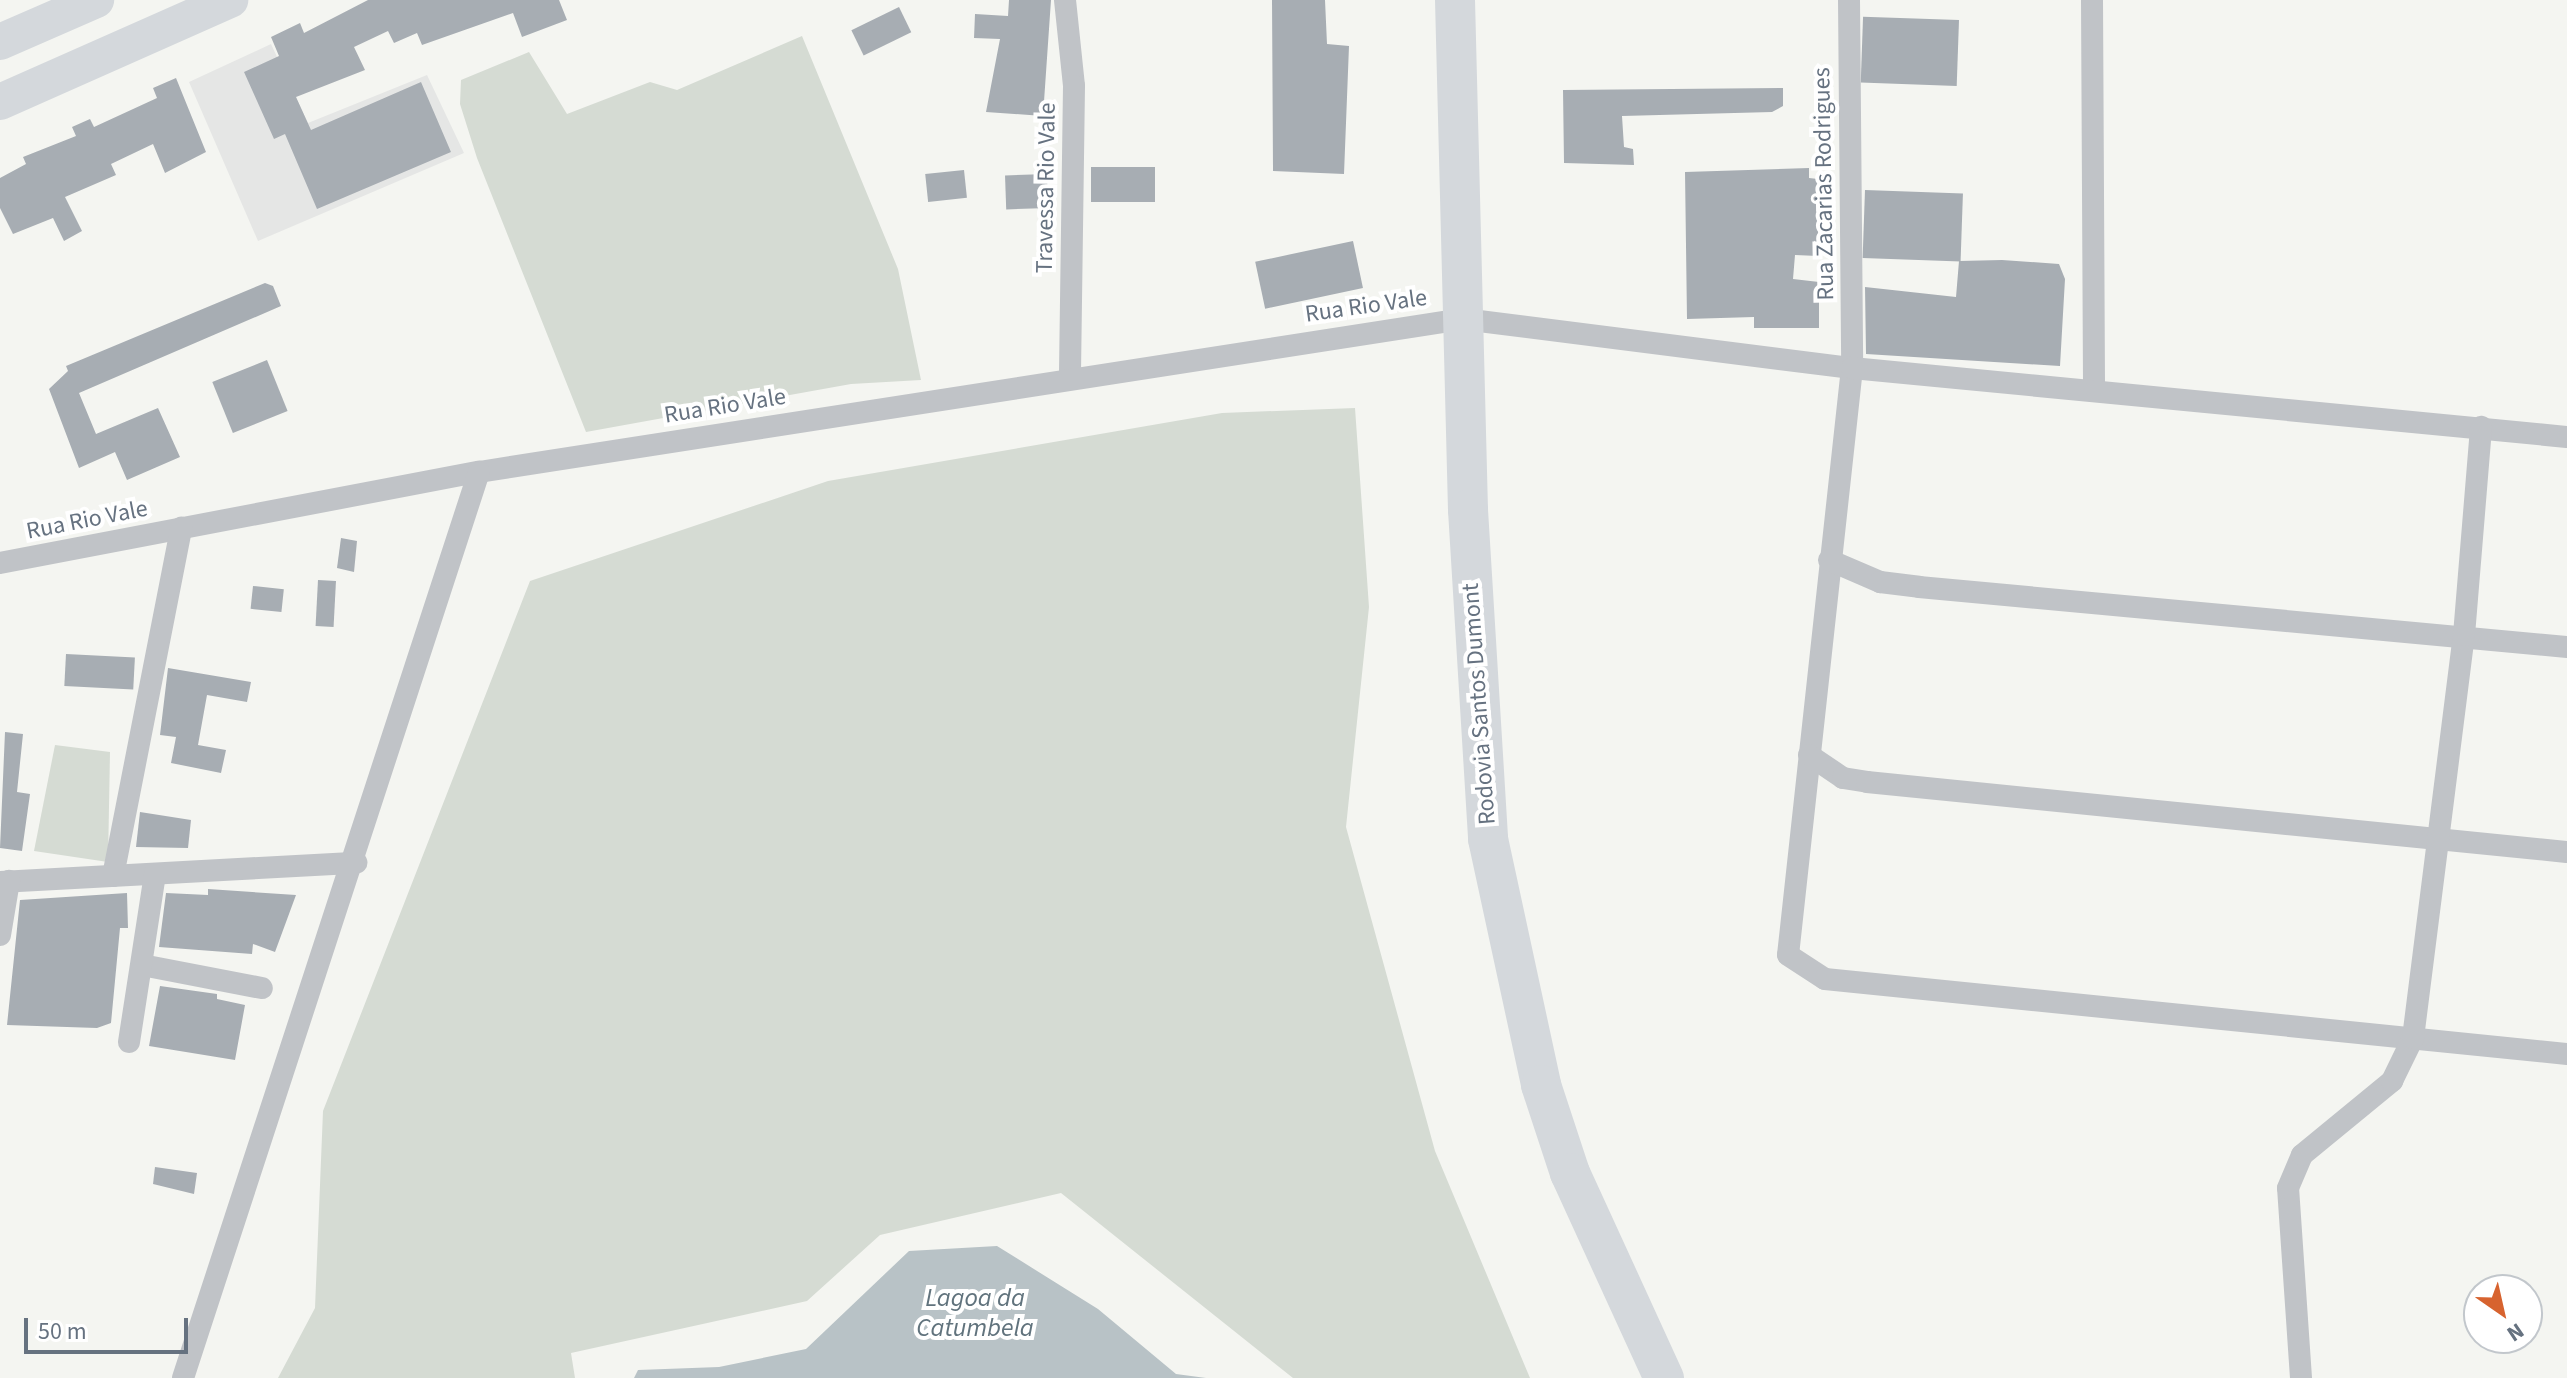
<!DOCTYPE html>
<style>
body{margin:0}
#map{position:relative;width:2567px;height:1378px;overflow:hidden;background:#f4f5f1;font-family:"Source Sans 3",sans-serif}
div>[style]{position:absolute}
.built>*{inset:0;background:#e5e6e5}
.green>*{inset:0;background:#d5dbd3}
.water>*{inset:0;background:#b8c2c6}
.building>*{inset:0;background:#a7adb3;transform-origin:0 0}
.street>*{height:22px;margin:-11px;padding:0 11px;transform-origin:11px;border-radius:11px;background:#c0c3c7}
.primary>*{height:36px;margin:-18px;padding:0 18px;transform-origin:18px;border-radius:18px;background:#d4d8dc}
.highway>*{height:40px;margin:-20px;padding:0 20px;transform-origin:20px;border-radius:20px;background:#d4d8dc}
span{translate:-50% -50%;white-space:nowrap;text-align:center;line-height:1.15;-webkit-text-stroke:8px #fff;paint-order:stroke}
.street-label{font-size:24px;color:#667280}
.water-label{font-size:26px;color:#61737d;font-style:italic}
.north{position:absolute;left:2463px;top:1274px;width:80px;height:80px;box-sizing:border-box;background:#fff;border:2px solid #c2c7cc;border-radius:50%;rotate:146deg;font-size:22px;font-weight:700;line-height:32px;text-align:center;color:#667280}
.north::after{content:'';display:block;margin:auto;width:28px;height:36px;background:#d7632f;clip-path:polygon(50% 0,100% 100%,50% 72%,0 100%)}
.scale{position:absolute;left:24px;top:1318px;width:164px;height:36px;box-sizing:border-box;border:4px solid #667280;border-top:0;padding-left:10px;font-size:24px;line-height:28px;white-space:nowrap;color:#667280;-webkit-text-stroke:6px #fff;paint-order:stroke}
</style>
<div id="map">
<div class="built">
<div style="clip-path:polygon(271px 44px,308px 123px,427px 75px,464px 153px,258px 241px,189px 82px)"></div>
</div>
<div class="green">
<div style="clip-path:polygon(802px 36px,898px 269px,921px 380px,851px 384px,586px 432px,477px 158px,460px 104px,461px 80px,529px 52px,567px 114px,650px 82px,677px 90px)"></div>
<div style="clip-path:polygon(1355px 408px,1369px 607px,1346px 827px,1435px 1151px,1530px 1378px,1293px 1378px,1061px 1193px,880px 1235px,807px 1301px,571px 1353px,575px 1378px,278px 1378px,315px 1308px,323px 1111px,530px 581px,828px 481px,1222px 413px)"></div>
<div style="clip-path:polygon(55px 745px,110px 752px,108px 862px,34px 851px)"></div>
</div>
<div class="water">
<div style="clip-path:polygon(997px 1246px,1098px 1309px,1176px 1374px,1206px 1378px,634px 1378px,638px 1370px,719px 1367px,806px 1349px,909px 1251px)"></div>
</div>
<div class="building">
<div style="clip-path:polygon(368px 0,559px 0,567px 20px,522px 37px,513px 13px,422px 45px,417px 33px,394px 43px,388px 31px,354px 47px,365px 70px,296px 97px,311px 130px,421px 82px,451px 152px,317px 209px,285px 134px,274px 139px,244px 72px,279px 56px,271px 37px,300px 23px,304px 33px)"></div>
<div style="clip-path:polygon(1009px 0,1051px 0,1043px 116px,986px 112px,1000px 39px,974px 38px,975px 14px,1008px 16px)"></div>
<div style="clip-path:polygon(1272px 0,1325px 0,1327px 44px,1349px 46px,1344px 174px,1273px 171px)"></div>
<div style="left:899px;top:7px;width:28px;height:53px;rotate:64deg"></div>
<div style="left:1959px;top:20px;width:66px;height:96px;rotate:92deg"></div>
<div style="clip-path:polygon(176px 78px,206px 152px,165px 173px,153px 144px,111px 164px,116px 175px,65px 197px,82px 231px,64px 241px,53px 218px,13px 234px,0 208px,0 178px,26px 164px,23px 157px,76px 136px,72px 127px,90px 119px,94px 127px,157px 98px,153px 88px)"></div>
<div style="clip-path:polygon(1783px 88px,1783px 106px,1772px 112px,1622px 116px,1624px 147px,1633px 149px,1634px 165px,1564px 163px,1563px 90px)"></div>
<div style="left:1155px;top:167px;width:35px;height:64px;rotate:90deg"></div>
<div style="clip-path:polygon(1809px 168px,1809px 178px,1818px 179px,1818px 256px,1795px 255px,1793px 279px,1819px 282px,1819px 328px,1754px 328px,1754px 317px,1687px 319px,1685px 172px)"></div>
<div style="left:964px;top:170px;width:28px;height:39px;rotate:84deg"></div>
<div style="left:1047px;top:174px;width:34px;height:42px;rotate:88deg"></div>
<div style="left:1865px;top:190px;width:98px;height:68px;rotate:2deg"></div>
<div style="left:1353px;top:241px;width:48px;height:100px;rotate:78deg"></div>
<div style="clip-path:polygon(2002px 260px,2059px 264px,2065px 279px,2060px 366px,1866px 354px,1865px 287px,1956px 297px,1959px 261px)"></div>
<div style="clip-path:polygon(265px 283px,273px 286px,281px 306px,79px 393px,96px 434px,158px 408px,180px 457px,127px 480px,115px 452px,79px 468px,49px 389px,68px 371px,66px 366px)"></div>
<div style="left:267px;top:360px;width:55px;height:59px;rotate:68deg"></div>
<div style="clip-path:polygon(341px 538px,357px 541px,354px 572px,337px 568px)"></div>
<div style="left:318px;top:580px;width:18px;height:46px;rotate:3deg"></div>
<div style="left:253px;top:586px;width:31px;height:23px;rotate:6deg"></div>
<div style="left:66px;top:654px;width:69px;height:32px;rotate:3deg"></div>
<div style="clip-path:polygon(168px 668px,251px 682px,247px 702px,207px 695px,198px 745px,226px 750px,221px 773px,171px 763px,176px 737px,160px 735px)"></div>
<div style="clip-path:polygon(5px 732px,23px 734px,17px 792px,30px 794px,22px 851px,0 848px)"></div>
<div style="clip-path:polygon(140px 812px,191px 820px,188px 848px,136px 847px)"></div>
<div style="clip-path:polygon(208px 889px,296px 895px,275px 952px,253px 944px,252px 954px,159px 947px,166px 893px,208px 895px)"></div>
<div style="clip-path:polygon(127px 893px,128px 928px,120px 928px,111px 1023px,97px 1028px,7px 1025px,20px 900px)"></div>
<div style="clip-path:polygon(160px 986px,217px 994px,217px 999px,245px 1005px,235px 1060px,149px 1046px)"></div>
<div style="clip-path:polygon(155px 1167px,197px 1173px,194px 1194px,153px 1184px)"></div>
</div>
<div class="street">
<div style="left:1065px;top:0;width:86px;rotate:84deg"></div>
<div style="left:1074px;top:86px;width:290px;rotate:90.8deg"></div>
<div style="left:1849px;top:0;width:368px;rotate:89.5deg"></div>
<div style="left:1852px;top:368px;width:590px;rotate:96.22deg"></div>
<div style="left:1788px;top:955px;width:44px;rotate:33deg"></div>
<div style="left:1825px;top:979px;width:746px;rotate:5.77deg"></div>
<div style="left:2092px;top:0;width:390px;rotate:89.7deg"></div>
<div style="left:1829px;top:560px;width:56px;rotate:23.3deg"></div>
<div style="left:1880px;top:582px;width:39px;rotate:7deg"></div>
<div style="left:1919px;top:587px;width:651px;rotate:5.29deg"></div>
<div style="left:0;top:563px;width:488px;rotate:-10.8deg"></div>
<div style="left:479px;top:472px;width:996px;rotate:-8.84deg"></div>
<div style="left:1463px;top:319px;width:392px;rotate:7.2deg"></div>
<div style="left:1852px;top:368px;width:718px;rotate:5.51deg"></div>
<div style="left:1809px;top:755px;width:41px;rotate:34.1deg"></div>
<div style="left:1843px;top:778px;width:24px;rotate:9deg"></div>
<div style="left:1867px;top:782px;width:703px;rotate:5.71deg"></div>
<div style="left:113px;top:876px;width:355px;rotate:-78.9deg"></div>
<div style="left:0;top:882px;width:357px;rotate:-3.1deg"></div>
<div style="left:0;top:935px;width:55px;rotate:-80.5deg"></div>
<div style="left:142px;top:965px;width:122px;rotate:10.9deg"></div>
<div style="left:129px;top:1042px;width:170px;rotate:-81.2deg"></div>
<div style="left:183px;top:1378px;width:953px;rotate:-71.91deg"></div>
<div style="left:2301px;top:1378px;width:190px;rotate:-93.9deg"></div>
<div style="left:2288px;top:1188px;width:36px;rotate:-67deg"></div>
<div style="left:2302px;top:1155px;width:117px;rotate:-39.4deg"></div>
<div style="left:2392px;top:1081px;width:48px;rotate:-64deg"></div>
<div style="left:2413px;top:1038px;width:406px;rotate:-82.8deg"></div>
<div style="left:2464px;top:635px;width:209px;rotate:-85.3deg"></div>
</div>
<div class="primary">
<div style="left:0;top:42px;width:105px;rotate:-23.6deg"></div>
<div style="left:0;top:102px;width:252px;rotate:-23.9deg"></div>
</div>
<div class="highway">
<div style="left:1455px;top:0;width:510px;rotate:88.54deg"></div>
<div style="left:1468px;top:510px;width:330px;rotate:86.5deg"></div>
<div style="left:1488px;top:839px;width:252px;rotate:77.8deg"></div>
<div style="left:1541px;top:1085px;width:93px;rotate:71.8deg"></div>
<div style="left:1570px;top:1173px;width:226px;rotate:65.4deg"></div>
</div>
<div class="street-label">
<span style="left:1824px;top:184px;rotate:-91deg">Rua Zacarias Rodrigues</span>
<span style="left:1046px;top:188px;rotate:-89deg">Travessa Rio Vale</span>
<span style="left:1366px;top:306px;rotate:-8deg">Rua Rio Vale</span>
<span style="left:725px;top:406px;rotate:-9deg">Rua Rio Vale</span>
<span style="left:87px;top:520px;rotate:-11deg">Rua Rio Vale</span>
<span style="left:1479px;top:704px;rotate:-94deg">Rodovia Santos Dumont</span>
</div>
<div class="water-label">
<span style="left:975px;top:1313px">Lagoa da<br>Catumbela</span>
</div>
<div class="north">N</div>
<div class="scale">50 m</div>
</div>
